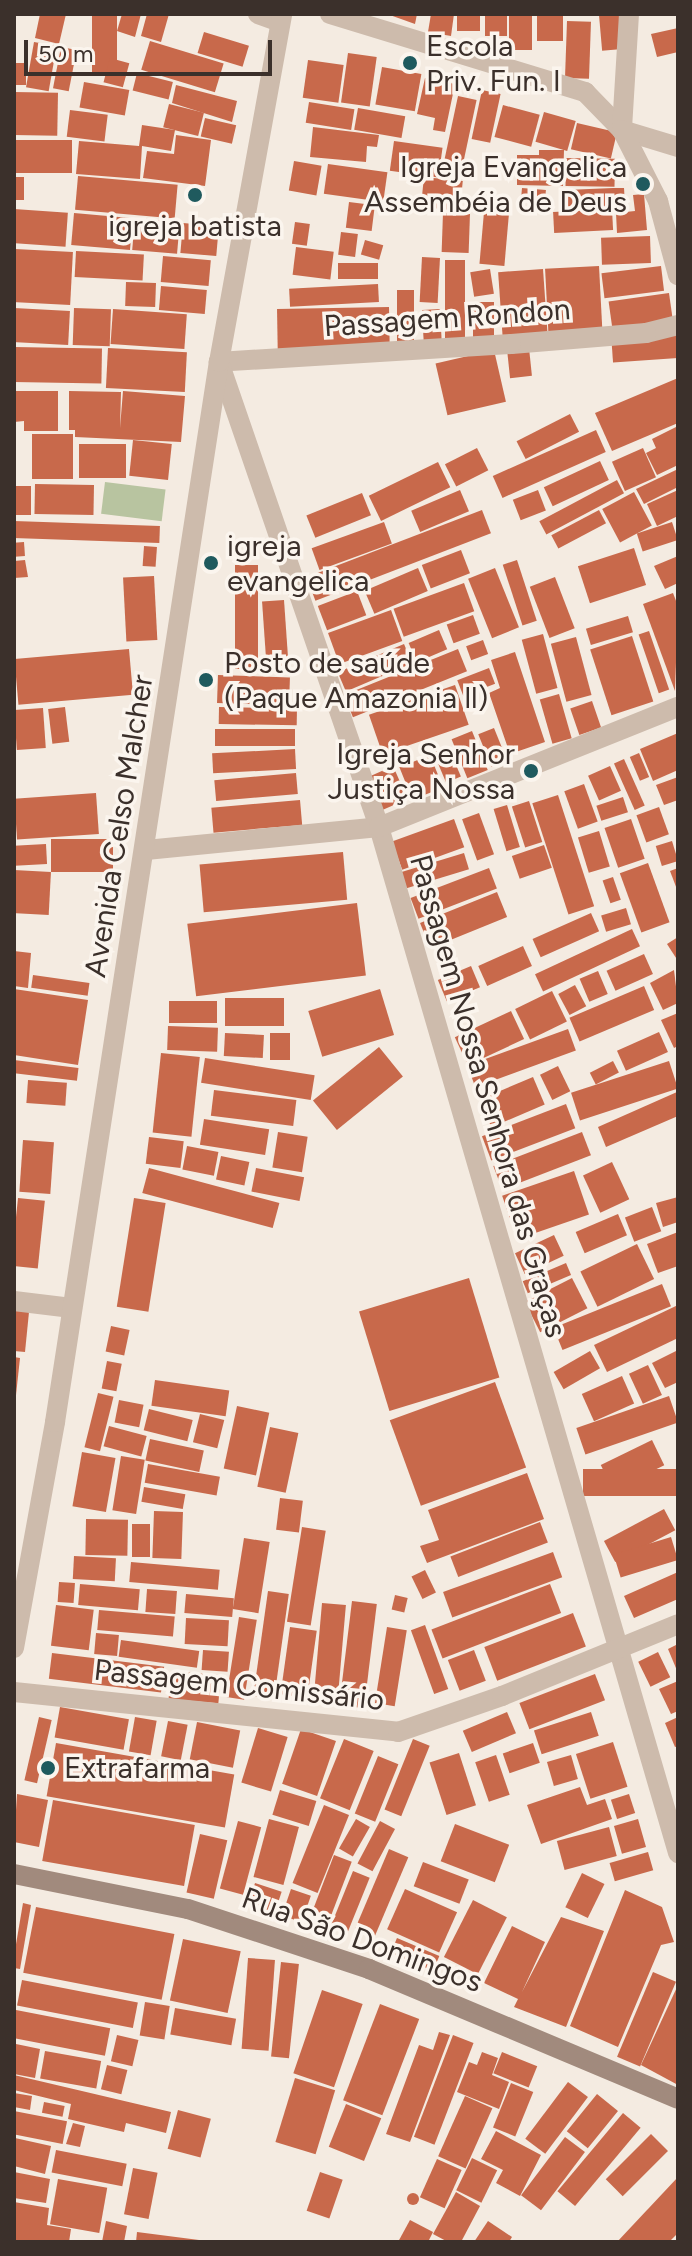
<!DOCTYPE html>
<meta charset="utf-8">
<style>
body{margin:0}
#map{position:relative;width:692px;height:2256px;overflow:hidden;background:#f4ebe1;font-family:Figtree,sans-serif}
div>[style]{position:absolute}
.green>*{inset:0;background:#b8c4a0;transform-origin:0 0}
.building>*{inset:0;background:#c8694b;transform-origin:0 0}
.round{border-radius:50%}
.street>*{height:20px;margin:-10px;padding:0 10px;transform-origin:10px;border-radius:10px;background:#cdbbac}
.secondary>*{height:20px;margin:-10px;padding:0 10px;transform-origin:10px;border-radius:10px;background:#a18a7d}
.dots>*{width:22px;height:22px;translate:-50% -50%;box-sizing:border-box;border:4px solid #fbf5ee;border-radius:50%}
span{translate:-50% -50%;white-space:nowrap;text-align:center;line-height:1.15;-webkit-text-stroke:7px #fbf5ee;paint-order:stroke}
.poi-label{font-size:30px;color:#3b302b}
.left{translate:0 -50%;text-align:left}
.right{translate:-100% -50%;text-align:right}
.street-label{font-size:30px;color:#3b302b}
.frame{position:absolute;inset:0;border:16px solid #3b302b;pointer-events:none}
.scale{position:absolute;left:24px;top:40px;width:248px;height:36px;box-sizing:border-box;border:4px solid #3b302b;border-top:0;padding-left:10px;font-size:24px;line-height:28px;white-space:nowrap;color:#3b302b;-webkit-text-stroke:6px #fbf5ee;paint-order:stroke}
</style>
<div id="map">
<div class="green">
<div style="left:105px;top:482px;width:61px;height:32px;rotate:7deg"></div>
</div>
<div class="building">
<div style="clip-path:polygon(40px 14px,66px 14px,59px 44px,35px 38px)"></div>
<div style="left:92px;top:14px;width:25px;height:62px"></div>
<div style="clip-path:polygon(122px 14px,141px 14px,135px 37px,117px 31px)"></div>
<div style="clip-path:polygon(147px 14px,169px 14px,161px 42px,141px 36px)"></div>
<div style="clip-path:polygon(387px 14px,417px 14px,415px 24px)"></div>
<div style="clip-path:polygon(431px 14px,454px 14px,451px 36px,428px 32px)"></div>
<div style="left:457px;top:14px;width:23px;height:17px"></div>
<div style="left:485px;top:14px;width:22px;height:22px"></div>
<div style="left:509px;top:14px;width:23px;height:36px"></div>
<div style="left:537px;top:14px;width:26px;height:27px"></div>
<div style="left:622px;top:14px;width:35px;height:23px;rotate:85deg"></div>
<div style="left:567px;top:21px;width:24px;height:57px;rotate:2deg"></div>
<div style="clip-path:polygon(678px 28px,678px 52px,657px 57px,651px 34px)"></div>
<div style="left:204px;top:32px;width:47px;height:22px;rotate:17deg"></div>
<div style="left:150px;top:41px;width:77px;height:30px;rotate:17deg"></div>
<div style="left:34px;top:42px;width:23px;height:46px;rotate:10deg"></div>
<div style="left:61px;top:47px;width:16px;height:42px;rotate:11deg"></div>
<div style="left:348px;top:53px;width:29px;height:50px;rotate:8deg"></div>
<div style="left:110px;top:58px;width:20px;height:25px;rotate:15deg"></div>
<div style="left:308px;top:60px;width:36px;height:38px;rotate:8deg"></div>
<div style="left:14px;top:63px;width:12px;height:22px"></div>
<div style="left:382px;top:67px;width:40px;height:38px;rotate:10deg"></div>
<div style="left:137px;top:73px;width:37px;height:18px;rotate:14deg"></div>
<div style="clip-path:polygon(425px 78px,455px 84px,445px 132px,433px 130px,435px 118px,417px 114px)"></div>
<div style="left:84px;top:82px;width:46px;height:26px;rotate:10deg"></div>
<div style="clip-path:polygon(176px 85px,237px 101px,232px 122px,172px 103px)"></div>
<div style="left:482px;top:90px;width:19px;height:50px;rotate:12deg"></div>
<div style="left:14px;top:92px;width:44px;height:43px;rotate:1deg"></div>
<div style="left:458px;top:96px;width:19px;height:82px;rotate:12deg"></div>
<div style="left:309px;top:102px;width:46px;height:21px;rotate:9deg"></div>
<div style="left:169px;top:104px;width:36px;height:24px;rotate:14deg"></div>
<div style="left:503px;top:105px;width:38px;height:33px;rotate:15deg"></div>
<div style="left:358px;top:108px;width:48px;height:22px;rotate:10deg"></div>
<div style="left:70px;top:110px;width:38px;height:27px;rotate:7deg"></div>
<div style="left:544px;top:112px;width:33px;height:31px;rotate:16deg"></div>
<div style="left:205px;top:118px;width:32px;height:19px;rotate:13deg"></div>
<div style="left:577px;top:123px;width:41px;height:27px;rotate:13deg"></div>
<div style="clip-path:polygon(142px 125px,175px 130px,171px 151px,142px 146px,140px 179px,76px 174px,79px 141px,139px 146px)"></div>
<div style="clip-path:polygon(313px 127px,379px 135px,377px 147px,367px 146px,366px 162px,310px 157px)"></div>
<div style="clip-path:polygon(176px 135px,211px 140px,205px 186px,143px 178px,147px 151px,174px 154px)"></div>
<div style="left:14px;top:140px;width:58px;height:33px"></div>
<div style="left:394px;top:141px;width:49px;height:30px;rotate:8deg"></div>
<div style="clip-path:polygon(539px 150px,564px 150px,563px 186px,517px 185px,517px 155px,539px 155px)"></div>
<div style="left:566px;top:158px;width:49px;height:28px;rotate:1deg"></div>
<div style="left:294px;top:161px;width:28px;height:30px;rotate:10deg"></div>
<div style="left:328px;top:164px;width:60px;height:30px;rotate:8deg"></div>
<div style="left:78px;top:176px;width:100px;height:34px;rotate:5deg"></div>
<div style="left:14px;top:177px;width:10px;height:23px"></div>
<div style="left:424px;top:177px;width:39px;height:30px;rotate:6deg"></div>
<div style="left:522px;top:188px;width:24px;height:13px;rotate:5deg"></div>
<div style="clip-path:polygon(613px 188px,624px 188px,625px 206px,567px 209px,566px 190px)"></div>
<div style="clip-path:polygon(644px 194px,647px 230px,617px 233px,616px 213px,635px 211px,633px 195px)"></div>
<div style="left:349px;top:202px;width:26px;height:26px;rotate:7deg"></div>
<div style="left:14px;top:209px;width:54px;height:34px;rotate:4deg"></div>
<div style="left:612px;top:209px;width:21px;height:59px;rotate:87deg"></div>
<div style="left:484px;top:212px;width:25px;height:52px;rotate:5deg"></div>
<div style="left:74px;top:213px;width:59px;height:32px;rotate:5deg"></div>
<div style="left:443px;top:213px;width:27px;height:39px;rotate:2deg"></div>
<div style="left:135px;top:218px;width:45px;height:32px;rotate:5deg"></div>
<div style="left:295px;top:222px;width:15px;height:22px;rotate:8deg"></div>
<div style="left:183px;top:223px;width:36px;height:30px;rotate:5deg"></div>
<div style="left:341px;top:232px;width:17px;height:23px;rotate:7deg"></div>
<div style="left:650px;top:236px;width:27px;height:49px;rotate:88deg"></div>
<div style="left:365px;top:240px;width:19px;height:15px;rotate:16deg"></div>
<div style="left:296px;top:247px;width:38px;height:28px;rotate:7deg"></div>
<div style="left:15px;top:249px;width:58px;height:53px;rotate:3deg"></div>
<div style="left:76px;top:251px;width:68px;height:26px;rotate:3deg"></div>
<div style="left:163px;top:256px;width:48px;height:26px;rotate:5deg"></div>
<div style="left:422px;top:257px;width:18px;height:45px;rotate:3deg"></div>
<div style="left:445px;top:260px;width:20px;height:80px"></div>
<div style="left:378px;top:263px;width:16px;height:40px;rotate:90deg"></div>
<div style="left:599px;top:266px;width:67px;height:54px;rotate:87deg"></div>
<div style="left:661px;top:266px;width:25px;height:60px;rotate:83deg"></div>
<div style="left:490px;top:269px;width:25px;height:20px;rotate:81deg"></div>
<div style="left:543px;top:269px;width:65px;height:45px;rotate:86deg"></div>
<div style="left:126px;top:282px;width:30px;height:24px;rotate:2deg"></div>
<div style="left:378px;top:284px;width:18px;height:89px;rotate:87deg"></div>
<div style="left:161px;top:286px;width:46px;height:24px;rotate:5deg"></div>
<div style="left:397px;top:290px;width:17px;height:58px"></div>
<div style="left:669px;top:293px;width:29px;height:61px;rotate:82deg"></div>
<div style="left:473px;top:302px;width:21px;height:37px"></div>
<div style="left:389px;top:307px;width:40px;height:112px;rotate:89deg"></div>
<div style="left:14px;top:308px;width:56px;height:34px;rotate:3deg"></div>
<div style="left:74px;top:308px;width:37px;height:37px;rotate:2deg"></div>
<div style="left:113px;top:309px;width:74px;height:35px;rotate:4deg"></div>
<div style="left:440px;top:309px;width:35px;height:18px;rotate:87deg"></div>
<div style="left:676px;top:331px;width:27px;height:65px;rotate:86deg"></div>
<div style="left:14px;top:347px;width:88px;height:35px;rotate:1deg"></div>
<div style="left:108px;top:348px;width:79px;height:40px;rotate:3deg"></div>
<div style="left:529px;top:348px;width:28px;height:22px;rotate:84deg"></div>
<div style="left:494px;top:350px;width:53px;height:60px;rotate:77deg"></div>
<div style="clip-path:polygon(678px 378px,678px 423px,612px 451px,595px 413px)"></div>
<div style="clip-path:polygon(14px 391px,58px 391px,58px 431px,24px 431px,24px 421px,14px 422px)"></div>
<div style="clip-path:polygon(69px 391px,121px 392px,120px 428px,123px 391px,185px 396px,181px 442px,75px 437px,75px 430px,69px 430px)"></div>
<div style="left:570px;top:414px;width:20px;height:60px;rotate:63deg"></div>
<div style="clip-path:polygon(678px 426px,678px 465px,657px 475px,646px 453px,656px 448px,652px 439px)"></div>
<div style="left:596px;top:430px;width:24px;height:113px;rotate:66deg"></div>
<div style="left:32px;top:434px;width:41px;height:45px"></div>
<div style="left:133px;top:440px;width:39px;height:36px;rotate:6deg"></div>
<div style="left:79px;top:444px;width:47px;height:34px"></div>
<div style="left:477px;top:448px;width:25px;height:36px;rotate:63deg"></div>
<div style="left:643px;top:448px;width:32px;height:34px;rotate:66deg"></div>
<div style="left:600px;top:461px;width:21px;height:62px;rotate:65deg"></div>
<div style="left:438px;top:462px;width:28px;height:77px;rotate:64deg"></div>
<div style="clip-path:polygon(678px 469px,678px 487px,644px 504px,636px 489px)"></div>
<div style="left:617px;top:480px;width:15px;height:88px;rotate:62deg"></div>
<div style="left:35px;top:484px;width:59px;height:30px;rotate:1deg"></div>
<div style="left:14px;top:486px;width:17px;height:29px"></div>
<div style="left:460px;top:490px;width:23px;height:53px;rotate:67deg"></div>
<div style="left:538px;top:490px;width:22px;height:27px;rotate:69deg"></div>
<div style="clip-path:polygon(678px 490px,678px 516px,657px 526px,647px 504px)"></div>
<div style="left:634px;top:492px;width:38px;height:36px;rotate:62deg"></div>
<div style="left:362px;top:493px;width:24px;height:60px;rotate:68deg"></div>
<div style="left:482px;top:510px;width:25px;height:188px;rotate:69deg"></div>
<div style="left:599px;top:510px;width:15px;height:54px;rotate:62deg"></div>
<div style="left:14px;top:521px;width:146px;height:17px;rotate:2deg"></div>
<div style="left:384px;top:522px;width:23px;height:77px;rotate:70deg"></div>
<div style="left:672px;top:522px;width:19px;height:37px;rotate:72deg"></div>
<div style="left:24px;top:542px;width:14px;height:10px;rotate:86deg"></div>
<div style="left:144px;top:546px;width:13px;height:20px;rotate:4deg"></div>
<div style="left:634px;top:548px;width:39px;height:59px;rotate:72deg"></div>
<div style="left:461px;top:550px;width:25px;height:42px;rotate:69deg"></div>
<div style="clip-path:polygon(678px 556px,678px 583px,665px 589px,654px 566px)"></div>
<div style="clip-path:polygon(25px 560px,28px 577px,14px 578px,14px 561px)"></div>
<div style="left:517px;top:560px;width:64px;height:15px;rotate:72deg"></div>
<div style="left:235px;top:565px;width:23px;height:104px"></div>
<div style="left:418px;top:568px;width:25px;height:58px;rotate:67deg"></div>
<div style="left:495px;top:568px;width:64px;height:29px;rotate:68deg"></div>
<div style="left:154px;top:576px;width:64px;height:31px;rotate:87deg"></div>
<div style="left:555px;top:577px;width:55px;height:27px;rotate:69deg"></div>
<div style="left:464px;top:583px;width:30px;height:75px;rotate:70deg"></div>
<div style="left:357px;top:591px;width:26px;height:42px;rotate:69deg"></div>
<div style="clip-path:polygon(673px 593px,678px 606px,675px 691px,643px 604px)"></div>
<div style="left:284px;top:600px;width:68px;height:22px;rotate:86deg"></div>
<div style="left:391px;top:610px;width:33px;height:67px;rotate:70deg"></div>
<div style="left:473px;top:615px;width:20px;height:28px;rotate:70deg"></div>
<div style="left:628px;top:616px;width:17px;height:44px;rotate:73deg"></div>
<div style="left:439px;top:630px;width:21px;height:33px;rotate:67deg"></div>
<div style="left:649px;top:631px;width:62px;height:11px;rotate:71deg"></div>
<div style="left:543px;top:634px;width:56px;height:22px;rotate:75deg"></div>
<div style="left:632px;top:636px;width:69px;height:44px;rotate:72deg"></div>
<div style="left:576px;top:637px;width:60px;height:26px;rotate:75deg"></div>
<div style="left:483px;top:640px;width:15px;height:18px;rotate:70deg"></div>
<div style="left:404px;top:644px;width:21px;height:72px;rotate:67deg"></div>
<div style="left:129px;top:649px;width:46px;height:115px;rotate:85deg"></div>
<div style="left:458px;top:649px;width:24px;height:123px;rotate:68deg"></div>
<div style="clip-path:polygon(515px 652px,545px 742px,510px 754px,489px 693px,500px 688px,491px 660px)"></div>
<div style="left:489px;top:668px;width:17px;height:34px;rotate:69deg"></div>
<div style="left:218px;top:675px;width:72px;height:28px;rotate:2deg"></div>
<div style="left:455px;top:685px;width:42px;height:91px;rotate:71deg"></div>
<div style="left:559px;top:694px;width:46px;height:20px;rotate:74deg"></div>
<div style="left:592px;top:701px;width:28px;height:23px;rotate:71deg"></div>
<div style="left:65px;top:707px;width:35px;height:17px;rotate:83deg"></div>
<div style="left:219px;top:707px;width:78px;height:17px;rotate:1deg"></div>
<div style="left:43px;top:708px;width:40px;height:29px;rotate:86deg"></div>
<div style="left:494px;top:728px;width:35px;height:17px;rotate:68deg"></div>
<div style="left:215px;top:729px;width:80px;height:17px"></div>
<div style="left:472px;top:731px;width:42px;height:22px;rotate:68deg"></div>
<div style="clip-path:polygon(678px 733px,678px 770px,653px 781px,640px 749px)"></div>
<div style="left:448px;top:746px;width:33px;height:16px;rotate:67deg"></div>
<div style="left:295px;top:749px;width:20px;height:83px;rotate:87deg"></div>
<div style="left:639px;top:753px;width:26px;height:10px;rotate:67deg"></div>
<div style="left:430px;top:755px;width:35px;height:33px;rotate:68deg"></div>
<div style="left:624px;top:759px;width:51px;height:11px;rotate:66deg"></div>
<div style="left:393px;top:766px;width:36px;height:27px;rotate:66deg"></div>
<div style="left:610px;top:766px;width:27px;height:24px;rotate:66deg"></div>
<div style="left:296px;top:773px;width:21px;height:82px;rotate:85deg"></div>
<div style="clip-path:polygon(678px 777px,678px 800px,664px 805px,656px 785px)"></div>
<div style="left:584px;top:784px;width:40px;height:21px;rotate:70deg"></div>
<div style="left:96px;top:793px;width:41px;height:82px;rotate:86deg"></div>
<div style="left:558px;top:795px;width:117px;height:27px;rotate:72deg"></div>
<div style="left:623px;top:797px;width:16px;height:28px;rotate:72deg"></div>
<div style="left:300px;top:800px;width:25px;height:89px;rotate:85deg"></div>
<div style="left:529px;top:801px;width:43px;height:18px;rotate:72deg"></div>
<div style="left:507px;top:805px;width:44px;height:14px;rotate:73deg"></div>
<div style="left:659px;top:807px;width:29px;height:24px;rotate:70deg"></div>
<div style="left:479px;top:813px;width:44px;height:18px;rotate:70deg"></div>
<div style="left:454px;top:819px;width:30px;height:66px;rotate:70deg"></div>
<div style="left:631px;top:819px;width:42px;height:28px;rotate:71deg"></div>
<div style="left:599px;top:831px;width:37px;height:22px;rotate:73deg"></div>
<div style="left:51px;top:839px;width:62px;height:33px"></div>
<div style="left:672px;top:841px;width:21px;height:17px;rotate:73deg"></div>
<div style="left:46px;top:844px;width:20px;height:32px;rotate:87deg"></div>
<div style="left:544px;top:845px;width:24px;height:34px;rotate:71deg"></div>
<div style="left:343px;top:852px;width:48px;height:144px;rotate:85deg"></div>
<div style="left:464px;top:853px;width:17px;height:67px;rotate:73deg"></div>
<div style="left:648px;top:863px;width:63px;height:30px;rotate:70deg"></div>
<div style="left:489px;top:868px;width:22px;height:84px;rotate:69deg"></div>
<div style="clip-path:polygon(678px 868px,678px 892px,670px 871px)"></div>
<div style="left:14px;top:870px;width:37px;height:43px;rotate:3deg"></div>
<div style="left:613px;top:877px;width:24px;height:11px;rotate:71deg"></div>
<div style="left:497px;top:892px;width:27px;height:83px;rotate:68deg"></div>
<div style="left:357px;top:903px;width:73px;height:171px;rotate:83deg"></div>
<div style="left:626px;top:908px;width:17px;height:26px;rotate:73deg"></div>
<div style="left:591px;top:913px;width:20px;height:64px;rotate:66deg"></div>
<div style="left:632px;top:929px;width:19px;height:107px;rotate:65deg"></div>
<div style="clip-path:polygon(678px 937px,678px 961px,667px 944px)"></div>
<div style="left:523px;top:946px;width:22px;height:49px;rotate:66deg"></div>
<div style="clip-path:polygon(14px 951px,31px 953px,28px 988px,14px 986px)"></div>
<div style="left:644px;top:954px;width:22px;height:41px;rotate:66deg"></div>
<div style="left:471px;top:966px;width:23px;height:36px;rotate:67deg"></div>
<div style="clip-path:polygon(674px 970px,678px 1003px,663px 1010px,650px 983px)"></div>
<div style="left:598px;top:971px;width:25px;height:20px;rotate:67deg"></div>
<div style="left:33px;top:975px;width:57px;height:13px;rotate:8deg"></div>
<div style="left:575px;top:985px;width:24px;height:19px;rotate:62deg"></div>
<div style="left:644px;top:986px;width:26px;height:81px;rotate:67deg"></div>
<div style="clip-path:polygon(14px 989px,88px 1000px,78px 1065px,14px 1055px)"></div>
<div style="left:380px;top:989px;width:48px;height:75px;rotate:73deg"></div>
<div style="left:552px;top:991px;width:34px;height:41px;rotate:64deg"></div>
<div style="left:284px;top:998px;width:28px;height:59px;rotate:90deg"></div>
<div style="left:169px;top:1001px;width:48px;height:22px"></div>
<div style="left:511px;top:1011px;width:31px;height:62px;rotate:65deg"></div>
<div style="clip-path:polygon(678px 1013px,678px 1046px,674px 1048px,661px 1020px)"></div>
<div style="left:168px;top:1026px;width:50px;height:24px;rotate:2deg"></div>
<div style="left:568px;top:1029px;width:23px;height:107px;rotate:70deg"></div>
<div style="left:659px;top:1032px;width:22px;height:46px;rotate:66deg"></div>
<div style="left:225px;top:1033px;width:39px;height:23px;rotate:3deg"></div>
<div style="left:270px;top:1033px;width:20px;height:27px"></div>
<div style="left:379px;top:1047px;width:38px;height:85px;rotate:51deg"></div>
<div style="left:161px;top:1053px;width:39px;height:80px;rotate:6deg"></div>
<div style="left:205px;top:1058px;width:111px;height:25px;rotate:9deg"></div>
<div style="left:14px;top:1060px;width:65px;height:13px;rotate:7deg"></div>
<div style="left:613px;top:1061px;width:13px;height:26px;rotate:63deg"></div>
<div style="left:669px;top:1061px;width:29px;height:103px;rotate:72deg"></div>
<div style="left:558px;top:1066px;width:28px;height:20px;rotate:64deg"></div>
<div style="left:533px;top:1077px;width:30px;height:58px;rotate:67deg"></div>
<div style="left:28px;top:1080px;width:39px;height:23px;rotate:4deg"></div>
<div style="left:214px;top:1090px;width:83px;height:26px;rotate:7deg"></div>
<div style="clip-path:polygon(677px 1092px,678px 1116px,606px 1147px,598px 1127px)"></div>
<div style="left:566px;top:1104px;width:26px;height:90px;rotate:69deg"></div>
<div style="left:204px;top:1119px;width:66px;height:26px;rotate:9deg"></div>
<div style="left:278px;top:1132px;width:30px;height:36px;rotate:9deg"></div>
<div style="left:582px;top:1132px;width:25px;height:95px;rotate:69deg"></div>
<div style="left:149px;top:1137px;width:35px;height:27px;rotate:7deg"></div>
<div style="left:23px;top:1140px;width:31px;height:52px;rotate:4deg"></div>
<div style="left:187px;top:1146px;width:32px;height:24px;rotate:11deg"></div>
<div style="left:221px;top:1156px;width:29px;height:24px;rotate:12deg"></div>
<div style="left:612px;top:1162px;width:41px;height:32px;rotate:65deg"></div>
<div style="left:149px;top:1168px;width:135px;height:26px;rotate:15deg"></div>
<div style="left:256px;top:1168px;width:49px;height:24px;rotate:11deg"></div>
<div style="left:574px;top:1171px;width:46px;height:76px;rotate:71deg"></div>
<div style="clip-path:polygon(678px 1197px,678px 1222px,663px 1227px,656px 1203px)"></div>
<div style="left:18px;top:1198px;width:27px;height:68px;rotate:6deg"></div>
<div style="left:134px;top:1198px;width:32px;height:110px;rotate:9deg"></div>
<div style="left:652px;top:1207px;width:26px;height:29px;rotate:69deg"></div>
<div style="left:618px;top:1214px;width:23px;height:46px;rotate:67deg"></div>
<div style="clip-path:polygon(678px 1232px,678px 1266px,658px 1273px,647px 1244px)"></div>
<div style="left:554px;top:1235px;width:23px;height:43px;rotate:65deg"></div>
<div style="left:637px;top:1244px;width:39px;height:63px;rotate:64deg"></div>
<div style="left:566px;top:1263px;width:13px;height:47px;rotate:67deg"></div>
<div style="left:469px;top:1278px;width:104px;height:115px;rotate:73deg"></div>
<div style="left:572px;top:1278px;width:34px;height:53px;rotate:63deg"></div>
<div style="left:662px;top:1284px;width:24px;height:117px;rotate:68deg"></div>
<div style="clip-path:polygon(678px 1305px,678px 1338px,607px 1372px,594px 1345px)"></div>
<div style="clip-path:polygon(14px 1310px,29px 1312px,25px 1352px,14px 1351px)"></div>
<div style="left:111px;top:1326px;width:19px;height:26px;rotate:12deg"></div>
<div style="clip-path:polygon(678px 1350px,678px 1382px,665px 1388px,652px 1363px)"></div>
<div style="left:590px;top:1351px;width:20px;height:42px;rotate:60deg"></div>
<div style="clip-path:polygon(14px 1357px,20px 1358px,16px 1395px,14px 1395px)"></div>
<div style="left:107px;top:1361px;width:15px;height:28px;rotate:11deg"></div>
<div style="left:648px;top:1365px;width:33px;height:21px;rotate:65deg"></div>
<div style="left:622px;top:1376px;width:30px;height:44px;rotate:66deg"></div>
<div style="left:155px;top:1380px;width:75px;height:26px;rotate:8deg"></div>
<div style="left:495px;top:1382px;width:91px;height:112px;rotate:70deg"></div>
<div style="left:98px;top:1393px;width:16px;height:56px;rotate:14deg"></div>
<div style="left:669px;top:1396px;width:28px;height:98px;rotate:71deg"></div>
<div style="left:119px;top:1400px;width:25px;height:23px;rotate:11deg"></div>
<div style="left:237px;top:1406px;width:33px;height:64px;rotate:12deg"></div>
<div style="left:149px;top:1409px;width:45px;height:22px;rotate:14deg"></div>
<div style="left:200px;top:1414px;width:25px;height:29px;rotate:14deg"></div>
<div style="left:109px;top:1426px;width:39px;height:21px;rotate:15deg"></div>
<div style="left:270px;top:1427px;width:29px;height:61px;rotate:12deg"></div>
<div style="left:150px;top:1439px;width:55px;height:22px;rotate:12deg"></div>
<div style="left:652px;top:1440px;width:28px;height:57px;rotate:64deg"></div>
<div style="left:82px;top:1452px;width:34px;height:55px;rotate:10deg"></div>
<div style="left:121px;top:1456px;width:24px;height:55px;rotate:9deg"></div>
<div style="left:148px;top:1464px;width:73px;height:19px;rotate:10deg"></div>
<div style="left:678px;top:1469px;width:27px;height:95px;rotate:90deg"></div>
<div style="clip-path:polygon(527px 1473px,544px 1519px,427px 1563px,420px 1546px,439px 1540px,428px 1510px)"></div>
<div style="left:144px;top:1487px;width:42px;height:15px;rotate:10deg"></div>
<div style="left:280px;top:1498px;width:23px;height:32px;rotate:7deg"></div>
<div style="left:664px;top:1509px;width:24px;height:68px;rotate:62deg"></div>
<div style="left:154px;top:1511px;width:29px;height:47px;rotate:2deg"></div>
<div style="left:86px;top:1519px;width:42px;height:36px;rotate:1deg"></div>
<div style="left:540px;top:1522px;width:22px;height:96px;rotate:69deg"></div>
<div style="left:132px;top:1524px;width:18px;height:33px"></div>
<div style="left:302px;top:1527px;width:24px;height:96px;rotate:9deg"></div>
<div style="left:671px;top:1537px;width:24px;height:60px;rotate:73deg"></div>
<div style="left:244px;top:1538px;width:26px;height:72px;rotate:9deg"></div>
<div style="left:553px;top:1552px;width:27px;height:117px;rotate:70deg"></div>
<div style="left:74px;top:1556px;width:42px;height:23px;rotate:3deg"></div>
<div style="left:131px;top:1562px;width:89px;height:20px;rotate:5deg"></div>
<div style="left:425px;top:1570px;width:25px;height:15px;rotate:64deg"></div>
<div style="clip-path:polygon(678px 1572px,678px 1599px,634px 1618px,624px 1596px)"></div>
<div style="left:59px;top:1582px;width:16px;height:20px;rotate:4deg"></div>
<div style="left:80px;top:1584px;width:60px;height:21px;rotate:5deg"></div>
<div style="left:550px;top:1584px;width:31px;height:127px;rotate:69deg"></div>
<div style="left:147px;top:1589px;width:30px;height:23px;rotate:4deg"></div>
<div style="left:268px;top:1591px;width:21px;height:106px;rotate:8deg"></div>
<div style="left:186px;top:1594px;width:48px;height:19px;rotate:5deg"></div>
<div style="left:395px;top:1595px;width:13px;height:15px;rotate:13deg"></div>
<div style="left:352px;top:1601px;width:25px;height:105px;rotate:7deg"></div>
<div style="left:322px;top:1603px;width:24px;height:97px;rotate:5deg"></div>
<div style="left:56px;top:1605px;width:38px;height:41px;rotate:7deg"></div>
<div style="left:99px;top:1610px;width:76px;height:20px;rotate:5deg"></div>
<div style="left:573px;top:1613px;width:36px;height:95px;rotate:69deg"></div>
<div style="left:239px;top:1617px;width:18px;height:81px;rotate:9deg"></div>
<div style="left:186px;top:1618px;width:43px;height:26px;rotate:3deg"></div>
<div style="left:425px;top:1625px;width:68px;height:15px;rotate:70deg"></div>
<div style="left:290px;top:1627px;width:27px;height:68px;rotate:8deg"></div>
<div style="left:387px;top:1627px;width:20px;height:77px;rotate:9deg"></div>
<div style="left:96px;top:1633px;width:23px;height:21px;rotate:5deg"></div>
<div style="left:121px;top:1640px;width:79px;height:17px;rotate:8deg"></div>
<div style="clip-path:polygon(678px 1644px,678px 1673px,668px 1649px)"></div>
<div style="left:203px;top:1650px;width:26px;height:20px;rotate:4deg"></div>
<div style="left:474px;top:1650px;width:33px;height:28px;rotate:69deg"></div>
<div style="left:658px;top:1652px;width:28px;height:22px;rotate:64deg"></div>
<div style="left:52px;top:1653px;width:113px;height:26px;rotate:7deg"></div>
<div style="left:171px;top:1671px;width:50px;height:28px;rotate:5deg"></div>
<div style="left:595px;top:1674px;width:28px;height:81px;rotate:69deg"></div>
<div style="clip-path:polygon(678px 1681px,678px 1711px,671px 1714px,659px 1689px)"></div>
<div style="left:60px;top:1707px;width:70px;height:31px;rotate:10deg"></div>
<div style="left:507px;top:1712px;width:23px;height:48px;rotate:67deg"></div>
<div style="left:591px;top:1712px;width:25px;height:60px;rotate:72deg"></div>
<div style="left:39px;top:1717px;width:13px;height:65px;rotate:13deg"></div>
<div style="left:135px;top:1717px;width:22px;height:35px;rotate:10deg"></div>
<div style="clip-path:polygon(678px 1717px,678px 1746px,675px 1747px,665px 1723px)"></div>
<div style="left:168px;top:1721px;width:20px;height:36px;rotate:11deg"></div>
<div style="left:197px;top:1722px;width:44px;height:38px;rotate:11deg"></div>
<div style="left:258px;top:1728px;width:31px;height:57px;rotate:17deg"></div>
<div style="left:301px;top:1729px;width:37px;height:58px;rotate:19deg"></div>
<div style="left:344px;top:1739px;width:32px;height:64px;rotate:22deg"></div>
<div style="left:413px;top:1739px;width:18px;height:76px;rotate:22deg"></div>
<div style="left:613px;top:1742px;width:47px;height:39px;rotate:72deg"></div>
<div style="left:56px;top:1743px;width:181px;height:54px;rotate:10deg"></div>
<div style="left:533px;top:1743px;width:21px;height:32px;rotate:71deg"></div>
<div style="left:459px;top:1753px;width:55px;height:31px;rotate:72deg"></div>
<div style="left:496px;top:1755px;width:42px;height:22px;rotate:71deg"></div>
<div style="left:571px;top:1755px;width:25px;height:25px;rotate:74deg"></div>
<div style="left:378px;top:1756px;width:22px;height:62px;rotate:22deg"></div>
<div style="clip-path:polygon(580px 1787px,587px 1805px,605px 1799px,612px 1819px,541px 1844px,527px 1805px)"></div>
<div style="left:280px;top:1790px;width:38px;height:26px;rotate:17deg"></div>
<div style="clip-path:polygon(17px 1794px,48px 1800px,39px 1847px,14px 1842px)"></div>
<div style="left:629px;top:1794px;width:20px;height:19px;rotate:72deg"></div>
<div style="left:53px;top:1800px;width:144px;height:62px;rotate:10deg"></div>
<div style="left:324px;top:1805px;width:27px;height:84px;rotate:22deg"></div>
<div style="left:269px;top:1819px;width:31px;height:60px;rotate:15deg"></div>
<div style="left:356px;top:1819px;width:16px;height:34px;rotate:30deg"></div>
<div style="left:638px;top:1819px;width:29px;height:25px;rotate:74deg"></div>
<div style="left:238px;top:1821px;width:24px;height:70px;rotate:15deg"></div>
<div style="left:380px;top:1821px;width:17px;height:48px;rotate:28deg"></div>
<div style="left:455px;top:1824px;width:58px;height:40px;rotate:21deg"></div>
<div style="left:609px;top:1827px;width:30px;height:54px;rotate:75deg"></div>
<div style="left:200px;top:1834px;width:28px;height:60px;rotate:13deg"></div>
<div style="left:389px;top:1849px;width:21px;height:87px;rotate:23deg"></div>
<div style="left:648px;top:1852px;width:19px;height:40px;rotate:74deg"></div>
<div style="left:334px;top:1855px;width:19px;height:67px;rotate:21deg"></div>
<div style="left:423px;top:1862px;width:49px;height:26px;rotate:21deg"></div>
<div style="left:353px;top:1871px;width:18px;height:61px;rotate:22deg"></div>
<div style="left:582px;top:1873px;width:25px;height:38px;rotate:26deg"></div>
<div style="left:255px;top:1883px;width:28px;height:23px;rotate:18deg"></div>
<div style="left:291px;top:1889px;width:21px;height:28px;rotate:19deg"></div>
<div style="left:405px;top:1889px;width:57px;height:44px;rotate:24deg"></div>
<div style="clip-path:polygon(625px 1890px,662px 1907px,674px 1942px,661px 1945px,618px 2047px,570px 2026px)"></div>
<div style="left:473px;top:1900px;width:38px;height:64px;rotate:27deg"></div>
<div style="clip-path:polygon(23px 1903px,31px 1905px,20px 1969px,14px 1968px,14px 1956px)"></div>
<div style="left:36px;top:1907px;width:141px;height:67px;rotate:11deg"></div>
<div style="clip-path:polygon(561px 1917px,604px 1931px,566px 2027px,514px 2007px,518px 1999px,484px 1983px,512px 1926px,545px 1942px,522px 1992px)"></div>
<div style="left:397px;top:1938px;width:46px;height:16px;rotate:23deg"></div>
<div style="left:183px;top:1939px;width:59px;height:63px;rotate:12deg"></div>
<div style="left:248px;top:1958px;width:27px;height:91px;rotate:4deg"></div>
<div style="left:281px;top:1962px;width:18px;height:95px;rotate:6deg"></div>
<div style="left:653px;top:1972px;width:25px;height:92px;rotate:23deg"></div>
<div style="left:22px;top:1980px;width:118px;height:26px;rotate:11deg"></div>
<div style="clip-path:polygon(678px 1985px,678px 2085px,641px 2065px)"></div>
<div style="left:322px;top:1990px;width:43px;height:88px;rotate:19deg"></div>
<div style="left:145px;top:2002px;width:25px;height:34px;rotate:9deg"></div>
<div style="left:380px;top:2004px;width:42px;height:103px;rotate:21deg"></div>
<div style="left:175px;top:2008px;width:62px;height:27px;rotate:10deg"></div>
<div style="left:16px;top:2010px;width:96px;height:28px;rotate:11deg"></div>
<div style="clip-path:polygon(439px 2032px,450px 2035px,410px 2142px,386px 2134px,419px 2045px,433px 2050px)"></div>
<div style="left:117px;top:2035px;width:22px;height:27px;rotate:13deg"></div>
<div style="left:453px;top:2035px;width:22px;height:109px;rotate:21deg"></div>
<div style="clip-path:polygon(16px 2044px,40px 2049px,35px 2078px,14px 2074px)"></div>
<div style="left:45px;top:2051px;width:57px;height:28px;rotate:10deg"></div>
<div style="clip-path:polygon(482px 2052px,498px 2058px,492px 2075px,509px 2082px,499px 2109px,457px 2092px,469px 2062px,477px 2065px)"></div>
<div style="left:502px;top:2052px;width:38px;height:23px;rotate:22deg"></div>
<div style="left:107px;top:2065px;width:21px;height:25px;rotate:14deg"></div>
<div style="clip-path:polygon(14px 2075px,171px 2112px,166px 2133px,126px 2123px,124px 2132px,68px 2119px,71px 2104px,14px 2090px)"></div>
<div style="left:295px;top:2078px;width:42px;height:67px;rotate:17deg"></div>
<div style="left:568px;top:2082px;width:25px;height:71px;rotate:37deg"></div>
<div style="left:511px;top:2083px;width:24px;height:48px;rotate:22deg"></div>
<div style="clip-path:polygon(14px 2093px,32px 2096px,30px 2110px,14px 2107px)"></div>
<div style="left:597px;top:2094px;width:27px;height:48px;rotate:39deg"></div>
<div style="left:465px;top:2096px;width:30px;height:66px;rotate:24deg"></div>
<div style="left:44px;top:2102px;width:21px;height:11px;rotate:11deg"></div>
<div style="left:346px;top:2104px;width:38px;height:46px;rotate:22deg"></div>
<div style="left:178px;top:2110px;width:34px;height:40px;rotate:15deg"></div>
<div style="left:14px;top:2111px;width:54px;height:23px;rotate:11deg"></div>
<div style="left:623px;top:2113px;width:23px;height:102px;rotate:40deg"></div>
<div style="clip-path:polygon(73px 2123px,85px 2126px,80px 2147px,66px 2144px)"></div>
<div style="clip-path:polygon(496px 2131px,541px 2155px,520px 2196px,496px 2183px,503px 2170px,481px 2159px)"></div>
<div style="left:651px;top:2134px;width:24px;height:64px;rotate:45deg"></div>
<div style="left:565px;top:2137px;width:25px;height:73px;rotate:37deg"></div>
<div style="clip-path:polygon(15px 2138px,51px 2146px,45px 2174px,14px 2166px)"></div>
<div style="left:56px;top:2150px;width:72px;height:23px;rotate:11deg"></div>
<div style="left:472px;top:2158px;width:28px;height:36px;rotate:26deg"></div>
<div style="left:437px;top:2159px;width:27px;height:42px;rotate:24deg"></div>
<div style="left:133px;top:2168px;width:25px;height:47px;rotate:11deg"></div>
<div style="clip-path:polygon(14px 2172px,50px 2179px,46px 2203px,14px 2198px)"></div>
<div style="left:320px;top:2172px;width:24px;height:41px;rotate:19deg"></div>
<div style="clip-path:polygon(678px 2177px,678px 2233px,669px 2242px,617px 2242px)"></div>
<div style="left:58px;top:2179px;width:50px;height:46px;rotate:10deg"></div>
<div style="clip-path:polygon(456px 2192px,480px 2206px,461px 2242px,448px 2242px,433px 2234px)"></div>
<div class="round" style="left:407px;top:2193px;width:12px;height:12px"></div>
<div style="clip-path:polygon(14px 2202px,49px 2208px,47px 2225px,71px 2229px,69px 2242px,14px 2241px)"></div>
<div style="clip-path:polygon(410px 2220px,433px 2232px,428px 2242px,398px 2242px)"></div>
<div style="clip-path:polygon(106px 2221px,127px 2226px,124px 2242px,102px 2242px)"></div>
<div style="clip-path:polygon(488px 2221px,512px 2237px,509px 2242px,474px 2242px)"></div>
<div style="clip-path:polygon(137px 2232px,199px 2240px,199px 2242px,136px 2242px)"></div>
</div>
<div class="street">
<div style="left:258px;top:14px;width:23px;rotate:20deg"></div>
<div style="left:330px;top:14px;width:267px;rotate:17deg"></div>
<div style="left:585px;top:92px;width:53px;rotate:45.8deg"></div>
<div style="left:622px;top:130px;width:59px;rotate:16.9deg"></div>
<div style="left:629px;top:14px;width:116px;rotate:93.5deg"></div>
<div style="left:622px;top:130px;width:80px;rotate:63.1deg"></div>
<div style="left:658px;top:201px;width:77px;rotate:74.9deg"></div>
<div style="left:678px;top:325px;width:33px;rotate:166deg"></div>
<div style="left:646px;top:333px;width:135px;rotate:175.3deg"></div>
<div style="left:511px;top:344px;width:293px;rotate:176.5deg"></div>
<div style="left:219px;top:362px;width:492px;rotate:71deg"></div>
<div style="left:379px;top:827px;width:1069px;rotate:73.75deg"></div>
<div style="left:146px;top:850px;width:234px;rotate:-5.6deg"></div>
<div style="left:379px;top:827px;width:322px;rotate:-21.9deg"></div>
<div style="left:14px;top:1301px;width:58px;rotate:6.9deg"></div>
<div style="left:14px;top:1648px;width:230px;rotate:-79.7deg"></div>
<div style="left:55px;top:1422px;width:1073px;rotate:-81.21deg"></div>
<div style="left:219px;top:362px;width:354px;rotate:-79.7deg"></div>
<div style="left:14px;top:1692px;width:386px;rotate:5.9deg"></div>
<div style="left:398px;top:1732px;width:110px;rotate:-19.1deg"></div>
<div style="left:502px;top:1696px;width:190px;rotate:-22.2deg"></div>
</div>
<div class="secondary">
<div style="left:14px;top:1874px;width:177px;rotate:11.4deg"></div>
<div style="left:188px;top:1909px;width:191px;rotate:18.3deg"></div>
<div style="left:369px;top:1969px;width:335px;rotate:22.8deg"></div>
</div>
<div class="dots">
<div style="left:410px;top:63px;background:#1f5a5e"></div>
<div style="left:643px;top:184px;background:#1f5a5e"></div>
<div style="left:195px;top:195px;background:#1f5a5e"></div>
<div style="left:211px;top:563px;background:#1f5a5e"></div>
<div style="left:206px;top:680px;background:#1f5a5e"></div>
<div style="left:531px;top:771px;background:#1f5a5e"></div>
<div style="left:48px;top:1768px;background:#1f5a5e"></div>
</div>
<div class="poi-label">
<span class="left" style="left:426px;top:63px">Escola<br>Priv. Fun. I</span>
<span class="right" style="left:627px;top:184px">Igreja Evangelica<br>Assembéia de Deus</span>
<span style="left:195px;top:226px">igreja batista</span>
<span class="left" style="left:227px;top:563px">igreja<br>evangelica</span>
<span class="left" style="left:224px;top:680px">Posto de saúde<br>(Paque Amazonia ll)</span>
<span class="right" style="left:515px;top:771px">Igreja Senhor<br>Justiça Nossa</span>
<span class="left" style="left:64px;top:1768px">Extrafarma</span>
</div>
<div class="street-label">
<span style="left:447px;top:318px;rotate:-4deg">Passagem Rondon</span>
<span style="left:119px;top:826px;rotate:-81deg">Avenida Celso Malcher</span>
<span style="left:488px;top:1096px;rotate:74deg">Passagem Nossa Senhora das Graças</span>
<span style="left:239px;top:1685px;rotate:6deg">Passagem Comissário</span>
<span style="left:362px;top:1940px;rotate:20deg">Rua São Domingos</span>
</div>
<div class="frame"></div>
<div class="scale">50 m</div>
</div>
